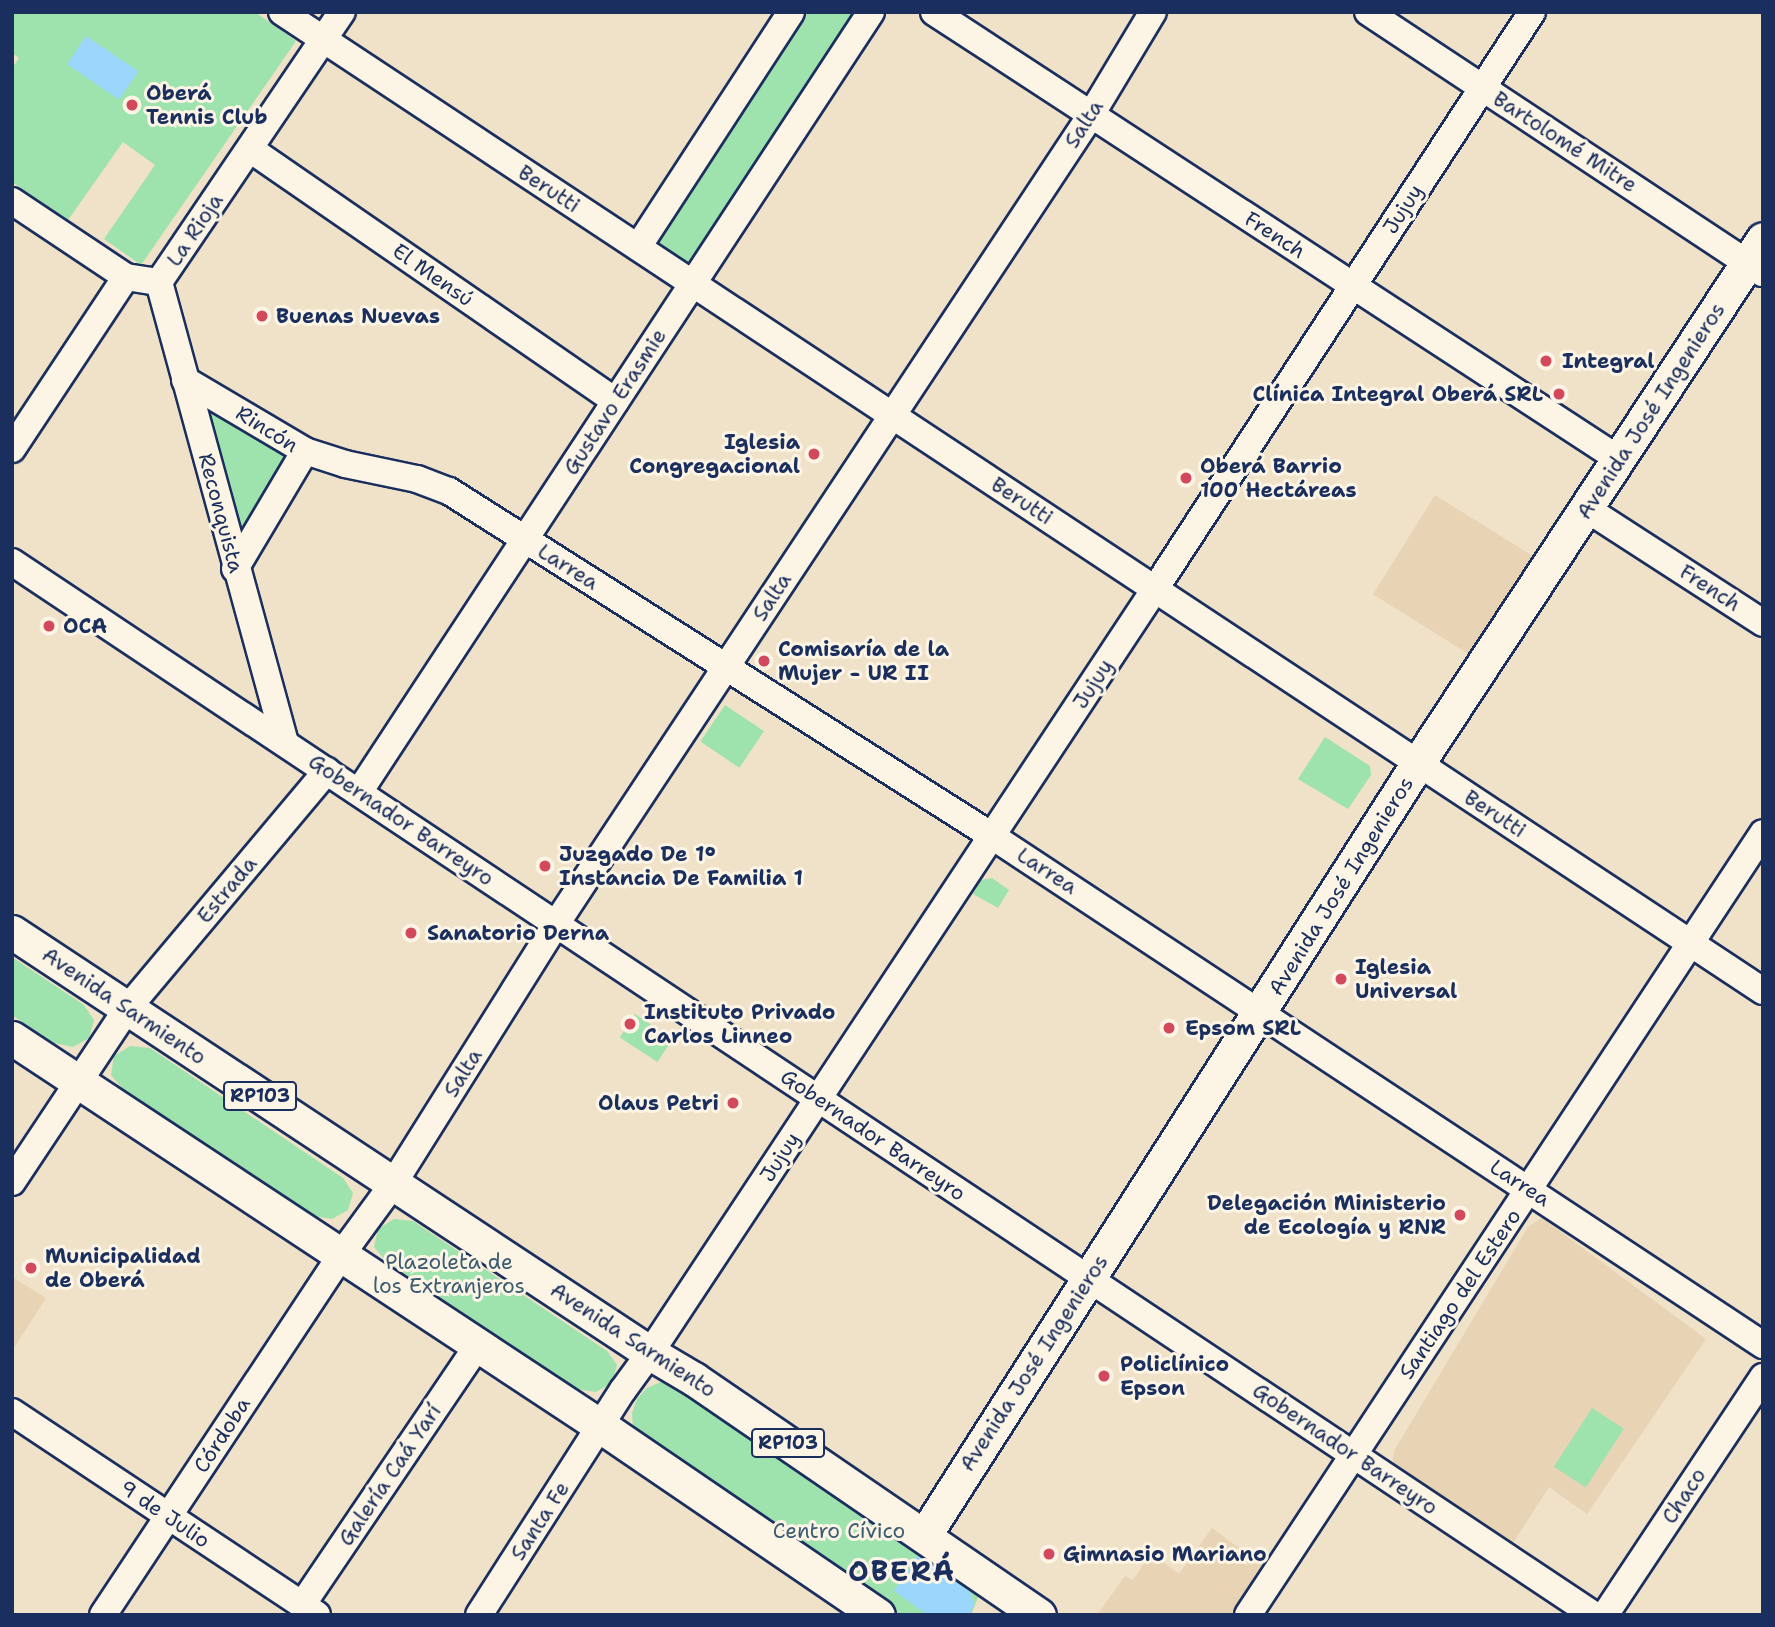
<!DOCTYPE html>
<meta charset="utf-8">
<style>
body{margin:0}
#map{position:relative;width:1775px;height:1627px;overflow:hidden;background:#f0e1c9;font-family:"Shantell Sans",sans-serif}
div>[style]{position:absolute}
.built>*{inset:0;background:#e8d3b5;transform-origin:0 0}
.green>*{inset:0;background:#9ee2ae;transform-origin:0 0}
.water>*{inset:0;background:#9bd7fc;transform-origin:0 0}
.roads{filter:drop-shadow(2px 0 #1b2f5e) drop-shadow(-2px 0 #1b2f5e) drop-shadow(0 2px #1b2f5e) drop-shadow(0 -2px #1b2f5e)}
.minor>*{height:26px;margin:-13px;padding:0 13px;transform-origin:13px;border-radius:13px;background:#fcf5e5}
.major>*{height:33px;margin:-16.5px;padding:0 16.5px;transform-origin:16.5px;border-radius:16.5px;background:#fcf5e5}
.dots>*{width:19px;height:19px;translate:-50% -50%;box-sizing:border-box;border:4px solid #fcf5e5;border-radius:50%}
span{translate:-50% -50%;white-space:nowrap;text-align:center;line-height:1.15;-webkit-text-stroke:6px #fcf5e5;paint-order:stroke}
.shield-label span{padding:2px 5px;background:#fcf5e5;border:2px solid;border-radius:5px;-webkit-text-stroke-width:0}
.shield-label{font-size:19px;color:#1b2f5e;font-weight:700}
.poi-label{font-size:21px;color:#1b2f5e;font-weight:700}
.left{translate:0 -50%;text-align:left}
.right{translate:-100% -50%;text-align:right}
.street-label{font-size:21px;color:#1b2f5e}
.park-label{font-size:21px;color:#3c5c72}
.district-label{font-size:28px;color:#1b2f5e;font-weight:700;letter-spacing:2px}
.frame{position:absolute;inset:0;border:14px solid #1b2f5e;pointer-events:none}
</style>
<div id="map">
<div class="built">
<div style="left:1435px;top:495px;width:127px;height:117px;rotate:32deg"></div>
<div style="clip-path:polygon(1542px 1218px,1706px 1339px,1587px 1514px,1549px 1487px,1513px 1543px,1392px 1466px,1394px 1451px,1528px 1227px)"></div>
<div style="clip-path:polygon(12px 1277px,46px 1298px,12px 1351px)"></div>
<div style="clip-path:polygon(1212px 1528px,1269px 1570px,1238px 1615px,1097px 1615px,1125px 1576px,1133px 1580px,1151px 1553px,1179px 1574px)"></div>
</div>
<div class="green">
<div style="clip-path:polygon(12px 12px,255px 12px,296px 41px,141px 265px,104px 239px,155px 165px,123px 142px,68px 220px,12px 182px,12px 68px,19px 58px,12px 53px)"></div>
<div style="clip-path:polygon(806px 12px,861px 12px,690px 263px,678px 264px,658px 250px,656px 240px)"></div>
<div style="clip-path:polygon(210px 413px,290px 458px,242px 537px)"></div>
<div style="left:725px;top:705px;width:47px;height:44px;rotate:34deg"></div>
<div style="clip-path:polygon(1325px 737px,1370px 766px,1371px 775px,1348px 809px,1298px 779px)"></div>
<div style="clip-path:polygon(992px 878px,1009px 890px,998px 908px,973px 894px,981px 880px)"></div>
<div style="clip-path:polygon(12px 957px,84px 1005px,94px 1020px,89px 1038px,73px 1047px,54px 1043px,12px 1015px)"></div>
<div style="left:635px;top:1014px;width:45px;height:28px;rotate:33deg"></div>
<div style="clip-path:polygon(130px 1046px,150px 1048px,343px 1178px,353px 1193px,348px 1210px,332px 1219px,313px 1216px,122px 1088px,111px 1075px,114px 1056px)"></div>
<div style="clip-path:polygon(394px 1219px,413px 1221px,607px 1351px,617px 1365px,612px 1383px,596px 1392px,577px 1389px,386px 1261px,374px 1247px,378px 1229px)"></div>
<div style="clip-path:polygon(675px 1381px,972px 1575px,979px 1595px,971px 1615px,899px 1615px,639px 1441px,633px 1428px,632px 1413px,637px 1399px,647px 1388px,661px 1382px)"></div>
<div style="left:1592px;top:1408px;width:38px;height:70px;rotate:33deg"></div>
</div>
<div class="water">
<div style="left:86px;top:36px;width:63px;height:34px;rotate:34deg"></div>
<div style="clip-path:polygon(918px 1555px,970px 1592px,974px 1604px,970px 1615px,928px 1615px,894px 1591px)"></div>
</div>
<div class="roads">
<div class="minor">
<div style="left:282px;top:12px;width:1775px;rotate:33.47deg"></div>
<div style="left:934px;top:12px;width:816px;rotate:33.14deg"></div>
<div style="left:1368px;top:12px;width:473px;rotate:33.5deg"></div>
<div style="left:250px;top:149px;width:444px;rotate:34.6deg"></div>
<div style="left:12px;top:201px;width:137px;rotate:33.7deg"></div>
<div style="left:126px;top:277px;width:33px;rotate:9deg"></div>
<div style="left:159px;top:282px;width:326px;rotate:-55.9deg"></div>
<div style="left:638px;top:247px;width:280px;rotate:-56.9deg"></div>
<div style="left:159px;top:282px;width:478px;rotate:74.7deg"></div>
<div style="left:185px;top:380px;width:139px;rotate:30.6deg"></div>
<div style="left:305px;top:451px;width:137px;rotate:120.7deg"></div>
<div style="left:12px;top:449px;width:206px;rotate:-56.5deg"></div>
<div style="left:305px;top:451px;width:42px;rotate:18deg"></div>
<div style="left:345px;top:464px;width:74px;rotate:11.8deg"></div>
<div style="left:417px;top:479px;width:34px;rotate:21deg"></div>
<div style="left:449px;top:491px;width:643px;rotate:32.43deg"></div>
<div style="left:992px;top:836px;width:924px;rotate:33.43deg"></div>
<div style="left:1587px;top:509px;width:210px;rotate:32.9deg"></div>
<div style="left:12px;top:562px;width:1900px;rotate:33.65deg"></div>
<div style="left:359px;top:792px;width:933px;rotate:-56.72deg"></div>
<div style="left:12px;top:1182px;width:208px;rotate:-56.4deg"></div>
<div style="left:127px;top:1009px;width:311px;rotate:-50deg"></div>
<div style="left:12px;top:1412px;width:366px;rotate:33.6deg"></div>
<div style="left:302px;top:1605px;width:314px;rotate:-55.9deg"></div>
<div style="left:103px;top:1615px;width:432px;rotate:-56.5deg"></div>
<div style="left:341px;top:1255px;width:88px;rotate:-53.8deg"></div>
<div style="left:393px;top:1184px;width:307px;rotate:-57.9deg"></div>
<div style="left:556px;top:924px;width:970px;rotate:-56.52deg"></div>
<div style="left:1091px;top:115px;width:120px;rotate:-59deg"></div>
<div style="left:479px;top:1615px;width:267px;rotate:-57.4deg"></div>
<div style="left:623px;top:1390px;width:46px;rotate:-53.9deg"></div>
<div style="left:650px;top:1353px;width:916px;rotate:-56.54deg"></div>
<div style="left:1155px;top:589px;width:689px;rotate:-56.84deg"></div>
<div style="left:1248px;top:1615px;width:936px;rotate:-56.63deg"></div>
<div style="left:1605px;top:1615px;width:286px;rotate:-56.4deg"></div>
</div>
<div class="major">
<div style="left:12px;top:932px;width:764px;rotate:33.42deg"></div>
<div style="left:650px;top:1353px;width:51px;rotate:30.6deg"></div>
<div style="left:694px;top:1379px;width:418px;rotate:34.4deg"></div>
<div style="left:12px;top:1038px;width:707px;rotate:33.4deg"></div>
<div style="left:602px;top:1427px;width:334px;rotate:34.3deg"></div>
<div style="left:924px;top:1536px;width:917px;rotate:-57.42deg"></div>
<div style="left:1418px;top:763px;width:627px;rotate:-56.64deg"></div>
</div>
</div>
<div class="dots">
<div style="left:132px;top:105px;background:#d1495b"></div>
<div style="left:262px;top:316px;background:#d1495b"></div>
<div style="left:1546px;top:361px;background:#d1495b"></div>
<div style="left:1559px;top:394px;background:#d1495b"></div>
<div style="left:814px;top:454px;background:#d1495b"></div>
<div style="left:1186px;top:478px;background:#d1495b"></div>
<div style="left:49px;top:626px;background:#d1495b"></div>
<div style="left:764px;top:661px;background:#d1495b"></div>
<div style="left:545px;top:866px;background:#d1495b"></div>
<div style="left:411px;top:933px;background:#d1495b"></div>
<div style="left:1341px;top:979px;background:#d1495b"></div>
<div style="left:630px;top:1024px;background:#d1495b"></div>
<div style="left:1169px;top:1028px;background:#d1495b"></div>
<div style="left:733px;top:1103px;background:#d1495b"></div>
<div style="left:1460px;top:1215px;background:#d1495b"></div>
<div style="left:31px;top:1268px;background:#d1495b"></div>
<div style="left:1104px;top:1376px;background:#d1495b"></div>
<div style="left:1049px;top:1554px;background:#d1495b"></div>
</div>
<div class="shield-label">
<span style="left:260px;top:1096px">RP103</span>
<span style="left:788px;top:1443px">RP103</span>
</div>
<div class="poi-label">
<span class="left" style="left:146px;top:105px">Oberá<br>Tennis Club</span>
<span class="left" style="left:276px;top:316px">Buenas Nuevas</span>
<span class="left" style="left:1562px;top:361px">Integral</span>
<span class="right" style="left:1543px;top:394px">Clínica Integral Oberá SRL</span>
<span class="right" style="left:800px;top:454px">Iglesia<br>Congregacional</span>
<span class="left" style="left:1200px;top:478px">Oberá Barrio<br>100 Hectáreas</span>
<span class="left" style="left:63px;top:626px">OCA</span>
<span class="left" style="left:778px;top:661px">Comisaría de la<br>Mujer - UR II</span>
<span class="left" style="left:559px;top:866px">Juzgado De 1º<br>Instancia De Familia 1</span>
<span class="left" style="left:427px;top:933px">Sanatorio Derna</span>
<span class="left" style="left:1355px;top:979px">Iglesia<br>Universal</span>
<span class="left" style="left:644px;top:1024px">Instituto Privado<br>Carlos Linneo</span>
<span class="left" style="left:1185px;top:1028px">Epsom SRL</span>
<span class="right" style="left:719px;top:1103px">Olaus Petri</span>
<span class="right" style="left:1446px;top:1215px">Delegación Ministerio<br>de Ecología y RNR</span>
<span class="left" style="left:45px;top:1268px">Municipalidad<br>de Oberá</span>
<span class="left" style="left:1120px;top:1376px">Policlínico<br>Epson</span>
<span class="left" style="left:1063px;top:1554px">Gimnasio Mariano</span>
</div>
<div class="street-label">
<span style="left:1084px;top:124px;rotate:-57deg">Salta</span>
<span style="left:1565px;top:142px;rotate:33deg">Bartolomé Mitre</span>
<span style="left:549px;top:189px;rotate:33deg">Berutti</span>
<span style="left:1403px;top:209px;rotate:-57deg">Jujuy</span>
<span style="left:195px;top:230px;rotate:-56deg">La Rioja</span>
<span style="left:1275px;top:235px;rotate:33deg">French</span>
<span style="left:433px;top:275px;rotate:35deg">El Mensú</span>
<span style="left:615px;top:402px;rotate:-57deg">Gustavo Erasmie</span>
<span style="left:1651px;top:411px;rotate:-57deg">Avenida José Ingenieros</span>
<span style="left:267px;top:429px;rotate:32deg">Rincón</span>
<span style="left:1022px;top:501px;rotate:33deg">Berutti</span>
<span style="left:221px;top:513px;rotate:75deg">Reconquista</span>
<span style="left:568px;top:567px;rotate:32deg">Larrea</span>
<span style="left:1710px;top:588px;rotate:33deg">French</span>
<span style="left:772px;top:597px;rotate:-57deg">Salta</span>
<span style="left:1093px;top:684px;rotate:-57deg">Jujuy</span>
<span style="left:1495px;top:814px;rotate:33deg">Berutti</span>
<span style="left:401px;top:820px;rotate:34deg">Gobernador Barreyro</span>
<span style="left:1047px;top:871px;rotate:33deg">Larrea</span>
<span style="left:1341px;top:886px;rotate:-58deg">Avenida José Ingenieros</span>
<span style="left:227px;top:890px;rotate:-50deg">Estrada</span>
<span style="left:124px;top:1006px;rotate:34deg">Avenida Sarmiento</span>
<span style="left:463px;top:1073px;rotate:-58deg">Salta</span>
<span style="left:873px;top:1135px;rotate:34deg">Gobernador Barreyro</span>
<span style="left:780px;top:1157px;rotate:-57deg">Jujuy</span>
<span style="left:1520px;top:1183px;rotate:33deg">Larrea</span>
<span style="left:1460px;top:1294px;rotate:-56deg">Santiago del Estero</span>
<span style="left:633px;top:1340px;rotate:33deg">Avenida Sarmiento</span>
<span style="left:1034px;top:1363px;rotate:-57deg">Avenida José Ingenieros</span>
<span style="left:222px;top:1435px;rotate:-57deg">Córdoba</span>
<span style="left:1345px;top:1449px;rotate:34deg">Gobernador Barreyro</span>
<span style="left:390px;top:1475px;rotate:-56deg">Galería Caá Yarí</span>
<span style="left:1684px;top:1496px;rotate:-57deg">Chaco</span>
<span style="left:165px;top:1514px;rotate:34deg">9 de Julio</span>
<span style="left:540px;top:1521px;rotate:-57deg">Santa Fe</span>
</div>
<div class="park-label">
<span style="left:449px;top:1274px">Plazoleta de<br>los Extranjeros</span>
<span style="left:839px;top:1531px">Centro Cívico</span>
</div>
<div class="district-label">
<span style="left:902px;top:1571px">OBERÁ</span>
</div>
<div class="frame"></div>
</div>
